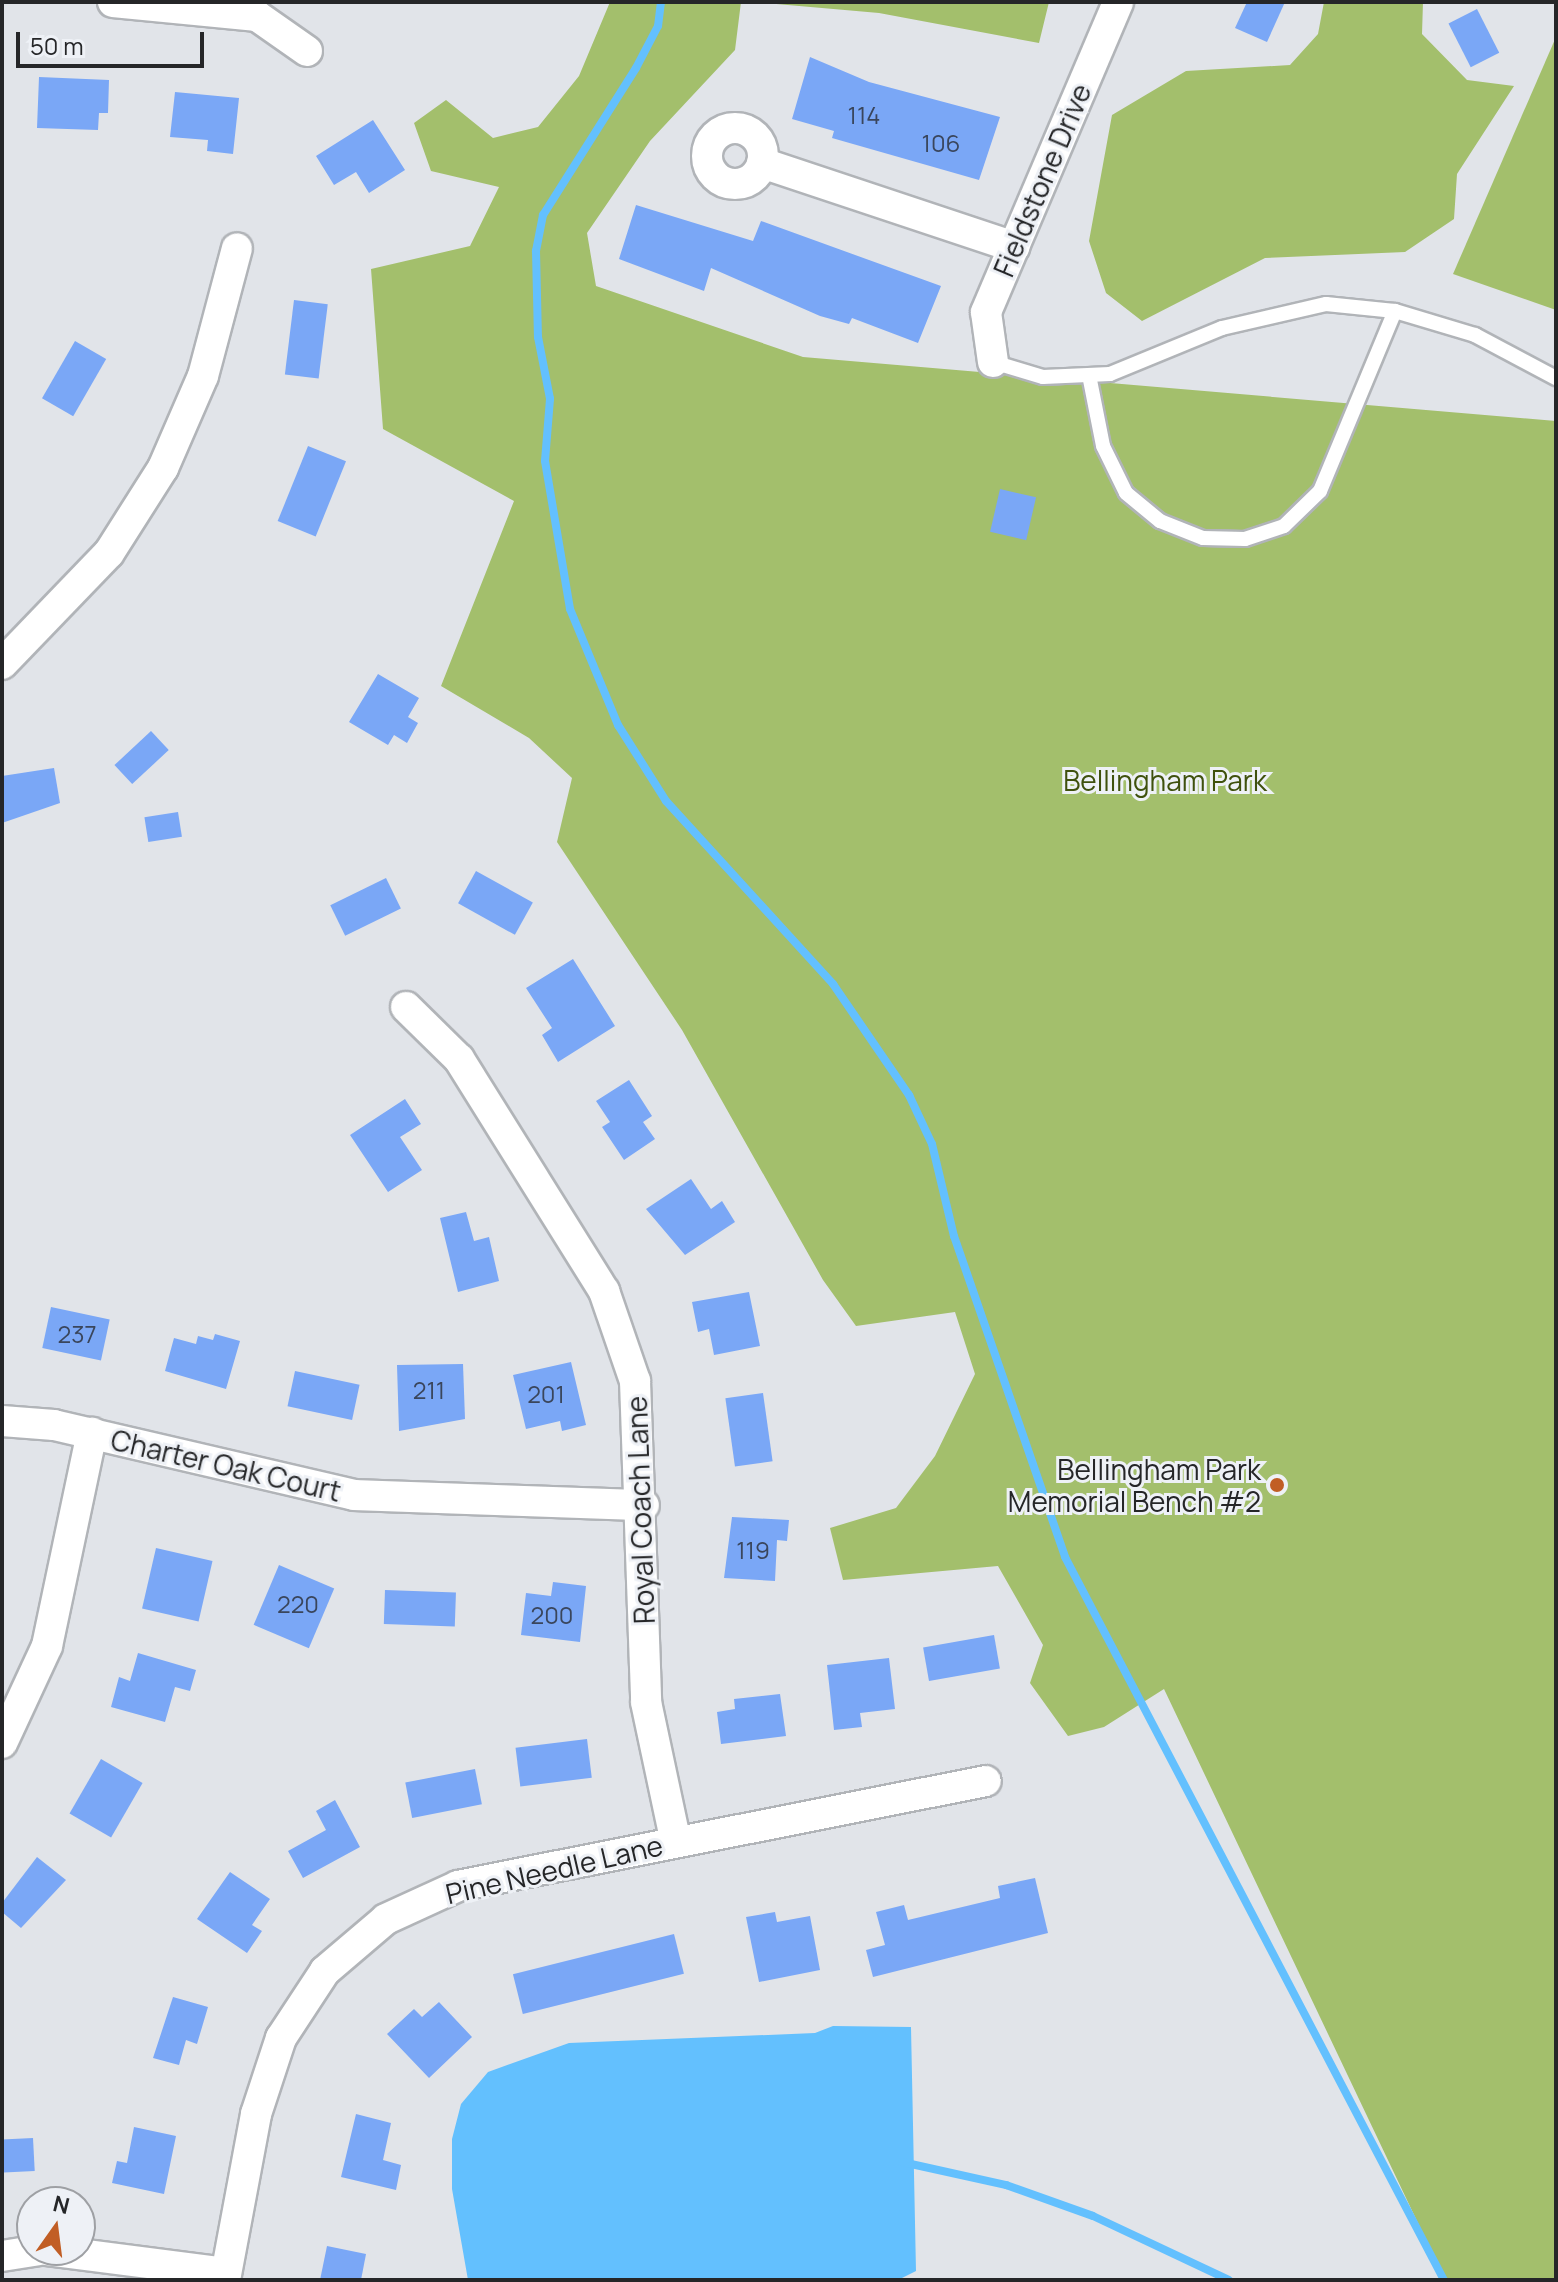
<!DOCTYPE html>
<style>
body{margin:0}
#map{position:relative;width:1558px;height:2282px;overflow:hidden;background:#e1e4e9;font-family:Manrope,sans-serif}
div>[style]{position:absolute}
.green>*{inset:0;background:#a3bf6c}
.water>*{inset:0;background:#63c0fe}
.stream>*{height:8px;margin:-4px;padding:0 4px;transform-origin:4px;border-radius:4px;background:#63c0fe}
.building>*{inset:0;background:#7aa7f6;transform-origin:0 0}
.roads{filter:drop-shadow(2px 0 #b1b4b8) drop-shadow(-2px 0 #b1b4b8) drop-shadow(0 2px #b1b4b8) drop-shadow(0 -2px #b1b4b8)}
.lane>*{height:14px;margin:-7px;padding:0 7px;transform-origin:7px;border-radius:7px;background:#fff}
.street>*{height:30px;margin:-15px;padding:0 15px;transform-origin:15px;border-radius:15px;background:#fff}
.street>.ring{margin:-15px;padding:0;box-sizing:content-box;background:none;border:30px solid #fff;border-radius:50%}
.dots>*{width:22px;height:22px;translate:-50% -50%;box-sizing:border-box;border:4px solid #eef1f6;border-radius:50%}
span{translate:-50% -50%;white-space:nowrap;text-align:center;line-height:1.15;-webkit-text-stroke:6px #eef1f6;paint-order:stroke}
.number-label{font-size:24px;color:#3a465c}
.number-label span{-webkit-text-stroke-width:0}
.street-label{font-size:28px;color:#252628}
.park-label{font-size:28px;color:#3f510d}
.poi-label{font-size:28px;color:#252628}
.right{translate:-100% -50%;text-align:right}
.frame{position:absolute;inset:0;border:4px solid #252628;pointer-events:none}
.north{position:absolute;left:16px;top:2186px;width:80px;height:80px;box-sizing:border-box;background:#eef1f6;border:2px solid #9ea0a4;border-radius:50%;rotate:14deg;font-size:22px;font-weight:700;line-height:32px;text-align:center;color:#252628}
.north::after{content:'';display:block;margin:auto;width:28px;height:36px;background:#c15e25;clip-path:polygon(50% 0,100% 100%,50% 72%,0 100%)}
.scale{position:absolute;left:16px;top:32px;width:188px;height:36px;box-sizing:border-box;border:4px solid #252628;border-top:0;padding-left:10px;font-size:24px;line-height:28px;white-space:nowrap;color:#252628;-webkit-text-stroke:6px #eef1f6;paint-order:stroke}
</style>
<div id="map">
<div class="green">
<div style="clip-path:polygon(610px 2px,741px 2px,735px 50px,650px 141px,587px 233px,596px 286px,803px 357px,1556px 421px,1556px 2280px,1445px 2280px,1164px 1689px,1104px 1727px,1068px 1736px,1030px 1683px,1043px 1645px,998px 1566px,843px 1580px,830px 1528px,896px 1508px,935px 1456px,975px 1374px,955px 1312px,856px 1326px,823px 1280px,682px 1030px,557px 842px,572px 778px,529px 738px,441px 686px,514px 501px,383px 429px,371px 269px,470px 246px,499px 187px,431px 171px,414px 123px,446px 100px,493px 138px,538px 127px,579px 76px)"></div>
<div style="clip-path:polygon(752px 2px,1049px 2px,1039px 43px,879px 13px)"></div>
<div style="clip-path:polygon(1324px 2px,1423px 2px,1422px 34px,1467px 80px,1514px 86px,1457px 174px,1454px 219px,1405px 252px,1265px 258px,1142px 321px,1106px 293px,1089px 241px,1112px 115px,1186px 71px,1290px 65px,1318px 34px)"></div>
<div style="clip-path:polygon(1556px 37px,1556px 310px,1453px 274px)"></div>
</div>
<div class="water">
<div style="clip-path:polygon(833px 2026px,911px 2027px,916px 2271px,898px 2280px,468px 2280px,452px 2189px,452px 2139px,461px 2104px,488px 2072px,569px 2043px,815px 2033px)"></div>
</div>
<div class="stream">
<div style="left:661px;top:2px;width:24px;rotate:97deg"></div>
<div style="left:658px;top:26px;width:47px;rotate:117.6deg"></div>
<div style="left:636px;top:68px;width:174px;rotate:122.3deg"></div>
<div style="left:543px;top:215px;width:37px;rotate:101deg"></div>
<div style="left:536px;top:251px;width:86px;rotate:88.7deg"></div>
<div style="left:538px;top:337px;width:63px;rotate:79deg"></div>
<div style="left:550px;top:399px;width:62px;rotate:94.6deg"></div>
<div style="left:545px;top:461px;width:150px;rotate:80.4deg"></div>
<div style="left:570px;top:609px;width:126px;rotate:67.5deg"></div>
<div style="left:618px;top:725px;width:90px;rotate:57.7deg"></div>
<div style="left:666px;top:801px;width:248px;rotate:47.6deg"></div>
<div style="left:833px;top:984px;width:135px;rotate:55.6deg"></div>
<div style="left:909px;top:1095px;width:54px;rotate:64.9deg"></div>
<div style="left:932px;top:1144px;width:95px;rotate:76.6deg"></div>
<div style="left:954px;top:1236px;width:340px;rotate:70.9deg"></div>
<div style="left:1065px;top:1557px;width:816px;rotate:62.34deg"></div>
<div style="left:902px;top:2162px;width:107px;rotate:12.5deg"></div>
<div style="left:1006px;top:2185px;width:92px;rotate:19.6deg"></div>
<div style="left:1093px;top:2216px;width:150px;rotate:25.2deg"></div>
</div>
<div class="building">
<div style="clip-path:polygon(1247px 2px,1285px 2px,1267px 42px,1235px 28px)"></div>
<div style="left:1477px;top:9px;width:49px;height:32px;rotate:63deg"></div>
<div style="clip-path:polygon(810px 57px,869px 82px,1000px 117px,979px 180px,832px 138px,834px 131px,792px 119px)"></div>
<div style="clip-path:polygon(39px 77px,109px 80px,108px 113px,99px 113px,98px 130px,37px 128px)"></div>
<div style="clip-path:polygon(175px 92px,239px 98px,233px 154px,207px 151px,208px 140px,170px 137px)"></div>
<div style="clip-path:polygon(373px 120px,405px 170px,369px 193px,356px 172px,334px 185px,316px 156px)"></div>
<div style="clip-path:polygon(636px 205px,753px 241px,761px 221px,941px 286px,918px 343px,852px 318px,849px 324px,820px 316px,711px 268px,704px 291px,619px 259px)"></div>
<div style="left:294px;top:300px;width:34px;height:75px;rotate:7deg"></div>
<div style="left:75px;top:341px;width:36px;height:66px;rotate:30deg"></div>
<div style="left:308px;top:446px;width:41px;height:81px;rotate:22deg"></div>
<div style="left:1000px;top:489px;width:37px;height:44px;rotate:13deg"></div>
<div style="clip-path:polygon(378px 674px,419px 698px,408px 717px,418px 723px,407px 743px,394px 735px,388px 745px,349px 722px)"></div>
<div style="left:151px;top:731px;width:26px;height:50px;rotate:47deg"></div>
<div style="clip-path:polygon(54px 768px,60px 803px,2px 823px,2px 776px)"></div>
<div style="left:178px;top:812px;width:25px;height:34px;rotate:81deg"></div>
<div style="left:476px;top:871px;width:65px;height:37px;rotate:29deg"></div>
<div style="left:386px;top:878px;width:34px;height:62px;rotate:64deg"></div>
<div style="clip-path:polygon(573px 959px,615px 1026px,558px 1062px,542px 1035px,552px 1028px,526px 988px)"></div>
<div style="clip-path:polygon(629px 1080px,652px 1116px,643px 1122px,655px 1139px,624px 1160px,602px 1127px,610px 1122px,596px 1101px)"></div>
<div style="clip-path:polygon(405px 1099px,421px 1124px,400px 1137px,422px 1170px,388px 1192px,350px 1135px)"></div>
<div style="clip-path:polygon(691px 1179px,711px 1209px,722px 1201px,735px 1222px,685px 1255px,646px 1209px)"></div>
<div style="clip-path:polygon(466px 1212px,474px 1241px,489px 1237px,499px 1281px,458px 1292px,440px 1218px)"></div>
<div style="clip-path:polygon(749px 1292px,760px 1346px,714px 1355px,709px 1329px,698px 1332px,692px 1302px)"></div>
<div style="left:51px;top:1307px;width:60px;height:42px;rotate:12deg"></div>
<div style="clip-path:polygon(215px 1334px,240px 1341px,226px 1389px,165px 1371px,174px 1338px,196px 1344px,198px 1336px,213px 1340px)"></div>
<div style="clip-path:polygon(571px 1362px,586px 1425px,562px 1431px,560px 1421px,526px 1429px,513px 1375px)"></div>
<div style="clip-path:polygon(463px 1364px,465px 1419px,399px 1431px,397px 1365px)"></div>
<div style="left:295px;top:1371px;width:66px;height:36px;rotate:12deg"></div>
<div style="left:763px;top:1393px;width:69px;height:38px;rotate:82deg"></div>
<div style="clip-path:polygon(732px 1517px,789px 1520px,787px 1541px,777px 1540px,775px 1581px,724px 1578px)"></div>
<div style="left:156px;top:1548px;width:58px;height:62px;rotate:13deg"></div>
<div style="left:279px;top:1565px;width:60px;height:65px;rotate:23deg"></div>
<div style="clip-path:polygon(553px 1582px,586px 1586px,580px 1642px,521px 1635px,526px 1593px,551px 1596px)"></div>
<div style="left:385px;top:1590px;width:71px;height:34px;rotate:2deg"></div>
<div style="left:994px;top:1635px;width:34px;height:72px;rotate:80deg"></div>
<div style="clip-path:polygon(138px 1653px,196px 1670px,190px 1691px,175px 1687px,165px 1722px,111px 1707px,119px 1677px,130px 1681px)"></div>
<div style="clip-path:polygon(889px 1658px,895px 1709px,860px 1713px,862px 1727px,834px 1730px,827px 1665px)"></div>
<div style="clip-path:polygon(780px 1694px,786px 1736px,721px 1744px,717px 1712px,735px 1709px,734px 1699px)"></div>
<div style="left:587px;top:1739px;width:39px;height:72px;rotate:83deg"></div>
<div style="left:101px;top:1759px;width:48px;height:63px;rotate:30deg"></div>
<div style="left:475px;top:1769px;width:36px;height:71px;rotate:79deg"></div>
<div style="clip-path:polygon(335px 1800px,360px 1847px,303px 1878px,288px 1851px,326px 1830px,316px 1811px)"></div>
<div style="clip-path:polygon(37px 1857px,66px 1880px,21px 1928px,2px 1912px,2px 1903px)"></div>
<div style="clip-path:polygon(230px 1872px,270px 1899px,252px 1925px,262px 1931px,247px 1953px,197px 1919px)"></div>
<div style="clip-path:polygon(1035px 1878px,1048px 1933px,873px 1977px,866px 1950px,885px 1945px,876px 1912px,904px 1905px,908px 1920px,1000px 1898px,998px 1886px)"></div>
<div style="clip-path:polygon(775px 1912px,777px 1922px,810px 1916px,820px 1970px,759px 1982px,746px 1917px)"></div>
<div style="left:674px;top:1934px;width:41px;height:166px;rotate:76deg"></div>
<div style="clip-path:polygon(173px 1997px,208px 2007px,197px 2044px,186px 2040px,179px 2065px,153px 2058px)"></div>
<div style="clip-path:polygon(439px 2002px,472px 2037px,429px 2078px,387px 2034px,414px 2009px,422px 2017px)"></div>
<div style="clip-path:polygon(356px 2114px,391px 2123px,383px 2160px,401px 2165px,396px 2190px,341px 2177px)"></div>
<div style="clip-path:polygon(134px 2127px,176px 2136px,164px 2194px,112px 2183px,117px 2161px,127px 2163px)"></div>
<div style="left:33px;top:2138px;width:33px;height:31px;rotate:87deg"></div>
<div style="clip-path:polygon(327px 2246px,366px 2254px,361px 2280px,320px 2280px)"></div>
</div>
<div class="roads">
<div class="lane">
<div style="left:993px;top:362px;width:52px;rotate:16.7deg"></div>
<div style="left:1043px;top:377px;width:67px;rotate:-2.6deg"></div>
<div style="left:1110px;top:374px;width:121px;rotate:-22.3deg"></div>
<div style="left:1222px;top:328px;width:107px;rotate:-13deg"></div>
<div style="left:1326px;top:304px;width:69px;rotate:5.8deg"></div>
<div style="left:1395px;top:311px;width:84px;rotate:16.7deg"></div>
<div style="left:1475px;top:335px;width:92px;rotate:28deg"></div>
<div style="left:1089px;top:375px;width:72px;rotate:78.8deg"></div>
<div style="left:1103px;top:446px;width:52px;rotate:63.9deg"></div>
<div style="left:1126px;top:493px;width:44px;rotate:39.5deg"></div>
<div style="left:1160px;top:521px;width:46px;rotate:21.6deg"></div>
<div style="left:1203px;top:538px;width:42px;rotate:1.4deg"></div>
<div style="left:1245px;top:539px;width:41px;rotate:-18.4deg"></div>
<div style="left:1284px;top:526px;width:50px;rotate:-44.2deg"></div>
<div style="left:1320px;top:491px;width:195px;rotate:-67.4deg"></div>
</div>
<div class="street">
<div style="left:113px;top:2px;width:145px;rotate:5.6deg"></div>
<div style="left:257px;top:16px;width:61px;rotate:35deg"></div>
<div class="ring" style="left:707px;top:128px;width:26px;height:26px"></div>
<div style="left:762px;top:163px;width:266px;rotate:18.4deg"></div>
<div style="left:993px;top:362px;width:50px;rotate:-98deg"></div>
<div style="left:986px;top:312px;width:337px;rotate:-66.9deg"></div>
<div style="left:2px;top:664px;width:154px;rotate:-46.1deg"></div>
<div style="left:109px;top:553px;width:101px;rotate:-57.6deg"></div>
<div style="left:163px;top:468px;width:100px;rotate:-66.5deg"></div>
<div style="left:203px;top:376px;width:132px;rotate:-75.1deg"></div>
<div style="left:406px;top:1007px;width:74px;rotate:44.5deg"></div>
<div style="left:459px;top:1059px;width:274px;rotate:58deg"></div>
<div style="left:604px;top:1291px;width:95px;rotate:71deg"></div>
<div style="left:635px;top:1381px;width:321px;rotate:88deg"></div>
<div style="left:646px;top:1702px;width:140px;rotate:78deg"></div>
<div style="left:2px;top:1421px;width:52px;rotate:4.4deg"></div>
<div style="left:54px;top:1425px;width:308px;rotate:13.1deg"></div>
<div style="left:354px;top:1495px;width:290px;rotate:2deg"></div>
<div style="left:2px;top:1743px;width:107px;rotate:-65.1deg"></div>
<div style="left:47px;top:1646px;width:218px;rotate:-78.1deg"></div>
<div style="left:47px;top:2250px;width:180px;rotate:7.3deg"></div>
<div style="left:2px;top:2256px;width:37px;rotate:-9deg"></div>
<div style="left:225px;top:2280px;width:169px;rotate:-79.4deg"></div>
<div style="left:256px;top:2114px;width:80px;rotate:-71.8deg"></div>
<div style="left:281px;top:2038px;width:80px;rotate:-56.7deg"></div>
<div style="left:325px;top:1971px;width:80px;rotate:-40.4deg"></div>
<div style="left:386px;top:1919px;width:79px;rotate:-24.6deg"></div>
<div style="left:458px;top:1886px;width:538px;rotate:-11.25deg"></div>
</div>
</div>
<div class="dots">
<div style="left:1277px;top:1485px;background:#c15e25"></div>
</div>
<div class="number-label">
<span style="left:864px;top:115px">114</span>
<span style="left:941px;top:143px">106</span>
<span style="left:77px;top:1334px">237</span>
<span style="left:429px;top:1390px">211</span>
<span style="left:546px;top:1394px">201</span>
<span style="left:753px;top:1550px">119</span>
<span style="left:298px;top:1604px">220</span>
<span style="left:552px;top:1615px">200</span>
</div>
<div class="street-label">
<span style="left:1042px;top:180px;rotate:-67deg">Fieldstone Drive</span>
<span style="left:226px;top:1465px;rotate:13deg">Charter Oak Court</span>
<span style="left:640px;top:1510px;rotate:-92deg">Royal Coach Lane</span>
<span style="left:554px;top:1869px;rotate:-13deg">Pine Needle Lane</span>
</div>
<div class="park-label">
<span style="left:1165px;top:780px">Bellingham Park</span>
</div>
<div class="poi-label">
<span class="right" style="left:1261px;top:1485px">Bellingham Park<br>Memorial Bench #2</span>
</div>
<div class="frame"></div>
<div class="north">N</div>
<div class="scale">50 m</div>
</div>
